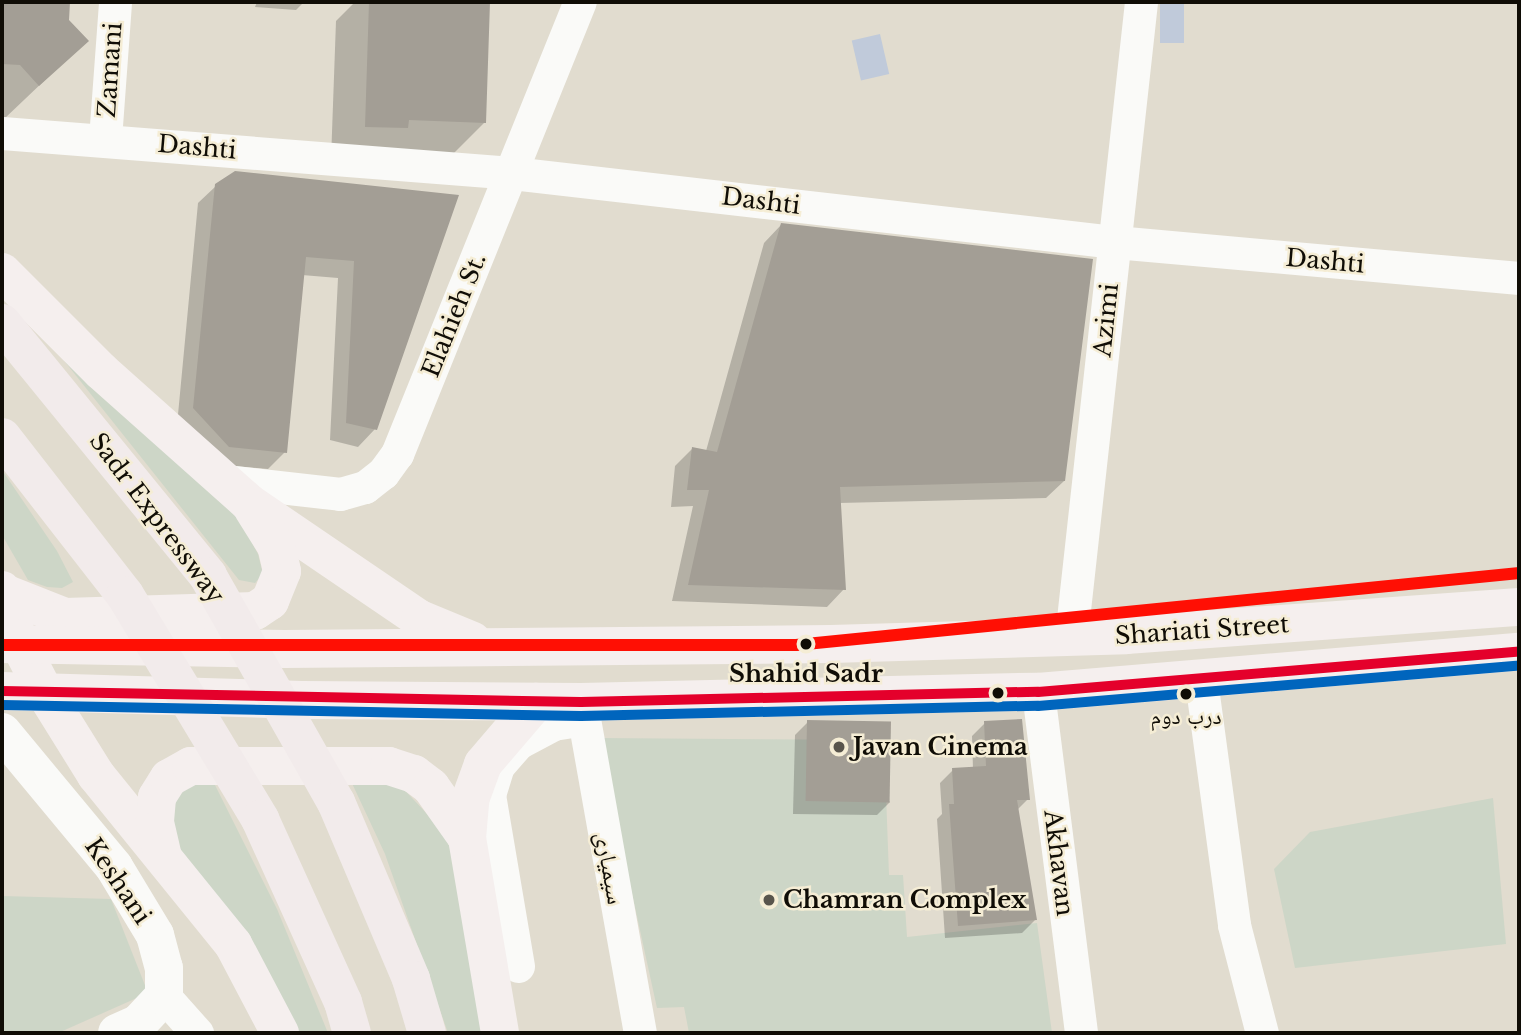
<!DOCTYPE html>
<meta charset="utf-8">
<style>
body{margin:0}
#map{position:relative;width:1521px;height:1035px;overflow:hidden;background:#e1dccf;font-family:"Libre Baskerville","Noto Naskh Arabic",serif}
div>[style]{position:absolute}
.green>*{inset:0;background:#cdd6c7}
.water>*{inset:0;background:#c0cada;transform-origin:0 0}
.shadow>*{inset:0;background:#0003}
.building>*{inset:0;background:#a39e95;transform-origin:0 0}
.minor>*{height:33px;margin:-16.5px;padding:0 16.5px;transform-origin:16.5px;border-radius:16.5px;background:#fafaf8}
.tertiary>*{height:38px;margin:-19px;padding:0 19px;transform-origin:19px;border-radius:19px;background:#fafaf8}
.primary>*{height:38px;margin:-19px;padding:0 19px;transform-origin:19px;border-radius:19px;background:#f5efee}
.trunk>*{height:38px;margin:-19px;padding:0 19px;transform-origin:19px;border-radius:19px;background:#f2ebeb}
.bus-1>*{height:10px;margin:-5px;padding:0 5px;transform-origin:5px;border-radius:5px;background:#e4002b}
.bus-2>*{height:10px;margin:-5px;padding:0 5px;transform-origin:5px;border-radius:5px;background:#0065bd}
.metro-1>*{height:12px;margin:-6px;padding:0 6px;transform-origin:6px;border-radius:6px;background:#ff0f04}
.dots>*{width:19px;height:19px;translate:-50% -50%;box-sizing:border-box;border:4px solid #f5edd5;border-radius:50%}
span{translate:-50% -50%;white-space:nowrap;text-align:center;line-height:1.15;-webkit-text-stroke:5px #f5edd5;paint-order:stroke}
.bus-label{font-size:22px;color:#100d06}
.street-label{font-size:24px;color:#100d06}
.stop-label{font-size:24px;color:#100d06;font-weight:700}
.poi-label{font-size:24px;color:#100d06;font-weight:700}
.left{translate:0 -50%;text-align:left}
.frame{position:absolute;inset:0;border:4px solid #100d06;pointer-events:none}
</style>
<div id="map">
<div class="green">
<div style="clip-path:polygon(54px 348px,205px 478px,243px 525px,258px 554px,263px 574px,255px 583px,239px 580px)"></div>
<div style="clip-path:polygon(2px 470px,57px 551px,73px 582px,62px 588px,47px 587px,28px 580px,2px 535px)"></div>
<div style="clip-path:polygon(598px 738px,884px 740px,889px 875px,903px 875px,907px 937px,1037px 923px,1052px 1033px,689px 1033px,684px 1007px,657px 1008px)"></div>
<div style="clip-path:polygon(350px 779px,397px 782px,445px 833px,463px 891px,487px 1033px,448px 1033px,385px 854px)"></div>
<div style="clip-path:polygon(181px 782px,214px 783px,277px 909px,328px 1033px,290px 1033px,177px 846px,166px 805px)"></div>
<div style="clip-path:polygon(1493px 798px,1506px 944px,1295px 968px,1274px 869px,1310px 832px)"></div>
<div style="clip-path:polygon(2px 896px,111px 899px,148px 993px,58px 1033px,2px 1033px)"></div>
</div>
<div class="water">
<div style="left:1160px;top:2px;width:24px;height:41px"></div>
<div style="left:880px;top:34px;width:41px;height:29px;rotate:77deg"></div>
</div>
<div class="shadow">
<div style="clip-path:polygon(2px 2px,69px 2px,68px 20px,86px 41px,4px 119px)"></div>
<div style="clip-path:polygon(243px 2px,304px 2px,296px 10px,255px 7px,257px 2px)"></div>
<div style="clip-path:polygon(355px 2px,489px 2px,485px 122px,451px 156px,331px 160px,336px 21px)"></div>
<div style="clip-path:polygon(216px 186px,456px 196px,375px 429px,358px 447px,330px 440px,338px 278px,302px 275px,285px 452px,268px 469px,212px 464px,177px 425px,198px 203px)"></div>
<div style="clip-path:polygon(781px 225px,1064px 481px,1046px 498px,839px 503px,844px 589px,827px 607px,672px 601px,693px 506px,671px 507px,675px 466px,692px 449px,706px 451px,764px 243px)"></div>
<div style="clip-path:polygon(808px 722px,890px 802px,877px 815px,793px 814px,795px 735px)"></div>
<div style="clip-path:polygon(985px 723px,1028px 799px,1017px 810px,1035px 920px,1022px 933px,945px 938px,937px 819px,942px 814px,940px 783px,953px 770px,973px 769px,972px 736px)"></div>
</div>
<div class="building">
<div style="clip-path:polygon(2px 2px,70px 2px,69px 20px,89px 41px,39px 86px,20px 65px,2px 64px)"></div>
<div style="clip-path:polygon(369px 2px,490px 2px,486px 123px,409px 120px,408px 128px,365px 127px)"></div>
<div style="clip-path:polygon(235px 171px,459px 195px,377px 430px,346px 423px,354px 261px,306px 257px,287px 453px,229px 447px,193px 408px,215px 184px)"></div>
<div style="clip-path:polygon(781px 223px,1093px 259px,1065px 481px,840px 487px,846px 590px,688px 585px,709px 490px,687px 490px,692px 447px,717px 452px)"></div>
<div style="clip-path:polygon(1022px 719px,1030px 800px,1017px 800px,1037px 920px,958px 926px,949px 804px,954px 804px,952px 768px,986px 766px,984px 721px)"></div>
<div style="left:807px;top:720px;width:84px;height:81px;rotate:1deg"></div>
</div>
<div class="minor">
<div style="left:2px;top:133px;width:512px;rotate:4.48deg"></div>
<div style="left:512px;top:173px;width:607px;rotate:6.53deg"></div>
<div style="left:1115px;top:242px;width:406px;rotate:5.1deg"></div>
<div style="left:105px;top:139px;width:137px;rotate:-85.8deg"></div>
<div style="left:225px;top:481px;width:116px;rotate:6.4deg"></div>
<div style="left:340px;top:494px;width:26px;rotate:-16deg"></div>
<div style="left:365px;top:487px;width:23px;rotate:-38deg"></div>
<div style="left:383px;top:473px;width:24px;rotate:-54deg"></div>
<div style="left:397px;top:454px;width:488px;rotate:-68deg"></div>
<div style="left:1071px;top:637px;width:639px;rotate:-83.71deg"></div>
<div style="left:1201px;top:680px;width:247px;rotate:82.3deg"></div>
<div style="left:1234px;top:925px;width:112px;rotate:75.5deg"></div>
<div style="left:1038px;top:692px;width:344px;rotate:82.8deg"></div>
<div style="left:581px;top:702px;width:336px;rotate:79.9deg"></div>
<div style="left:518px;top:966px;width:173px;rotate:-99.6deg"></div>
<div style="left:489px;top:795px;width:30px;rotate:-73deg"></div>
<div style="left:498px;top:766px;width:30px;rotate:-49deg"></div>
<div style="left:518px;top:743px;width:40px;rotate:-28deg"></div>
<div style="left:553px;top:724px;width:31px;rotate:-9deg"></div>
<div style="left:164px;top:996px;width:50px;rotate:48.3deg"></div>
</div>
<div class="tertiary">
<div style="left:2px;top:732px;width:175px;rotate:50.3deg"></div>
<div style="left:114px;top:867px;width:79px;rotate:58.9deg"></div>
<div style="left:155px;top:935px;width:34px;rotate:75deg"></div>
<div style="left:164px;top:968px;width:28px;rotate:90deg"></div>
<div style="left:164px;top:996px;width:37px;rotate:133deg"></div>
<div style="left:139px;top:1023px;width:24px;rotate:156deg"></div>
</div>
<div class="primary">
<div style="left:2px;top:272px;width:140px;rotate:45deg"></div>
<div style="left:101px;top:371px;width:198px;rotate:41.7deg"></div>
<div style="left:249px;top:503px;width:207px;rotate:34.2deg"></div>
<div style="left:420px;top:619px;width:57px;rotate:22.5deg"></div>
<div style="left:2px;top:590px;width:58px;rotate:71.9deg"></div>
<div style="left:20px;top:645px;width:54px;rotate:62.5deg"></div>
<div style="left:45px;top:693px;width:97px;rotate:58.1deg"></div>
<div style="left:96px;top:775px;width:218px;rotate:51deg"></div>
<div style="left:233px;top:944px;width:101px;rotate:62.2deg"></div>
<div style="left:4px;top:593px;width:66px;rotate:21.5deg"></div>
<div style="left:65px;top:617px;width:190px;rotate:-1.8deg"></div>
<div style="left:255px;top:611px;width:18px;rotate:-34deg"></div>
<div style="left:270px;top:601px;width:32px;rotate:-68deg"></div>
<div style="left:282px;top:571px;width:26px;rotate:-103deg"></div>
<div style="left:276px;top:546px;width:44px;rotate:-121.9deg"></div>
<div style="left:2px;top:644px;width:282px;rotate:1deg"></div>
<div style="left:284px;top:649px;width:547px;rotate:-0.52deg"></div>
<div style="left:831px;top:644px;width:295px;rotate:-1.7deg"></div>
<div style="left:1126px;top:635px;width:394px;rotate:-4.1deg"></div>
<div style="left:2px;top:691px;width:300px;rotate:1.7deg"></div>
<div style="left:302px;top:700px;width:279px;rotate:0.4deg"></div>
<div style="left:581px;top:702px;width:457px;rotate:-1.3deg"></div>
<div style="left:1038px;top:692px;width:483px;rotate:-4.8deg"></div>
<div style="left:163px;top:857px;width:37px;rotate:-103deg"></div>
<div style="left:155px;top:821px;width:24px;rotate:-85deg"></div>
<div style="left:157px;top:797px;width:22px;rotate:-58deg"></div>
<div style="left:169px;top:778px;width:25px;rotate:-29deg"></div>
<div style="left:191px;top:766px;width:198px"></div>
<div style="left:389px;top:766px;width:26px;rotate:18deg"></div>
<div style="left:414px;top:774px;width:21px;rotate:37deg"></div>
<div style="left:431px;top:787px;width:62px;rotate:54.8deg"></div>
<div style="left:500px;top:1033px;width:198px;rotate:-99.6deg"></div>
<div style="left:467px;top:838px;width:38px;rotate:-85deg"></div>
<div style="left:470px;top:800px;width:38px;rotate:-70deg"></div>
<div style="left:483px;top:764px;width:82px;rotate:-49.5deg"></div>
</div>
<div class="trunk">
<div style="left:2px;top:323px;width:326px;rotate:50.8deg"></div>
<div style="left:208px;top:576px;width:260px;rotate:60.5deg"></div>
<div style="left:336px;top:802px;width:192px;rotate:67deg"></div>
<div style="left:411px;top:979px;width:56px;rotate:73.5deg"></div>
<div style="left:2px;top:437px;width:200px;rotate:52.1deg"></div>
<div style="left:125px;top:595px;width:262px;rotate:58.9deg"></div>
<div style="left:260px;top:819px;width:201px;rotate:65.6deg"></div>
<div style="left:343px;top:1002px;width:32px;rotate:74deg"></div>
</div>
<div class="bus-1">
<div style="left:2px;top:691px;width:579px;rotate:1.09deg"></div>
<div style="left:581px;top:702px;width:457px;rotate:-1.3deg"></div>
<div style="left:1038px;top:692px;width:483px;rotate:-4.8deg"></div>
</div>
<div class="bus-2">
<div style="left:2px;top:705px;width:579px;rotate:1.09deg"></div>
<div style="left:581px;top:716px;width:457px;rotate:-1.3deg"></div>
<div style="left:1038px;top:706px;width:483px;rotate:-4.8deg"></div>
</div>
<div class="metro-1">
<div style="left:2px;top:645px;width:794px"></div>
<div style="left:796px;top:645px;width:727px;rotate:-5.69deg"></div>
</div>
<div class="dots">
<div style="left:806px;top:644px;background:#100d06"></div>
<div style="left:998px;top:693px;background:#100d06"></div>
<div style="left:1186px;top:694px;background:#100d06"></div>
<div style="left:839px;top:747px;background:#59554c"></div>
<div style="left:769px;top:900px;background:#59554c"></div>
</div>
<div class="bus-label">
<span style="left:1186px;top:717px">درب دوم</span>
</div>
<div class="street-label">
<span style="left:110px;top:70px;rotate:-86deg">Zamani</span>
<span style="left:197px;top:147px;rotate:5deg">Dashti</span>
<span style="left:761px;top:201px;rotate:7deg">Dashti</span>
<span style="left:1325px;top:261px;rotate:5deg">Dashti</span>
<span style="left:454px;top:315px;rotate:-68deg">Elahieh St.</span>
<span style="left:1106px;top:320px;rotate:-84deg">Azimi</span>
<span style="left:157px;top:518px;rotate:53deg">Sadr Expressway</span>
<span style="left:1202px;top:630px;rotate:-4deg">Shariati Street</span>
<span style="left:1059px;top:863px;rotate:83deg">Akhavan</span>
<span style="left:610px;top:868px;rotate:80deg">سیمیاری</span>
<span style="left:118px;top:881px;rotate:56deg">Keshani</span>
</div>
<div class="stop-label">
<span style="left:806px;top:674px">Shahid Sadr</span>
</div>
<div class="poi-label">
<span class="left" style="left:853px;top:747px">Javan Cinema</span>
<span class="left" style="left:783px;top:900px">Chamran Complex</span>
</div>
<div class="frame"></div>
</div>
